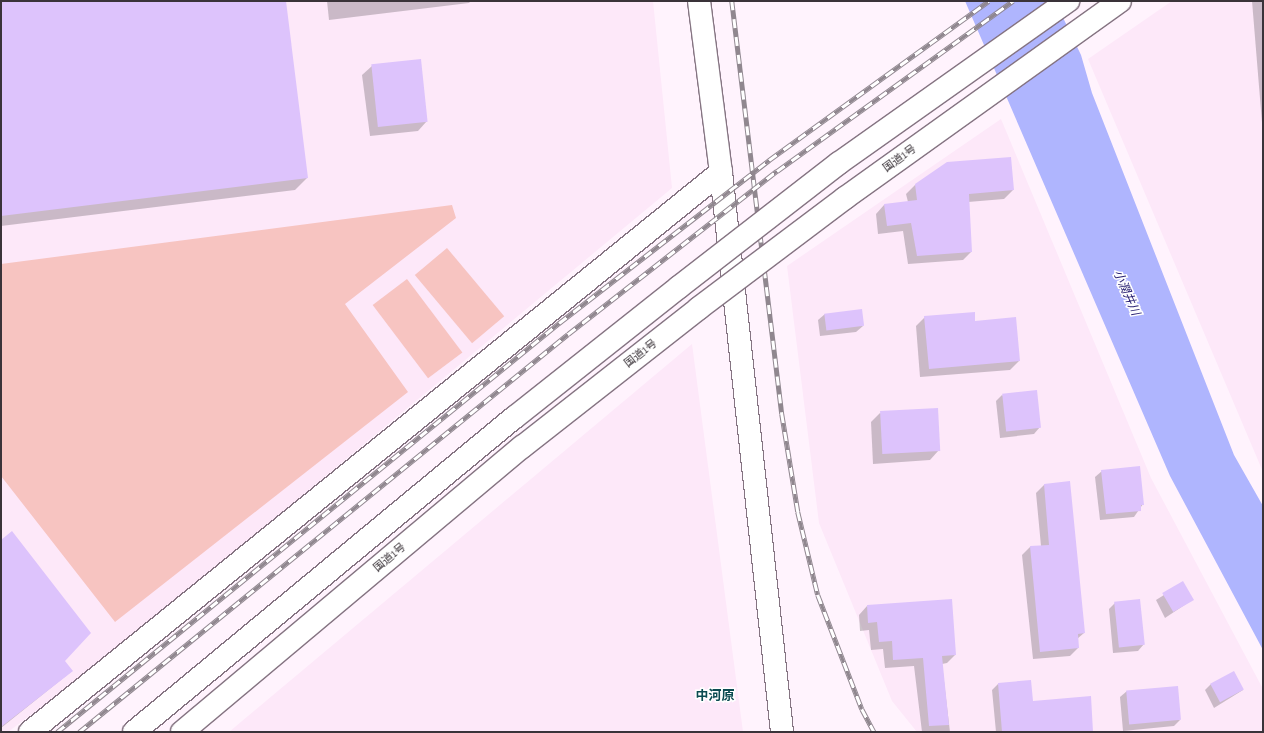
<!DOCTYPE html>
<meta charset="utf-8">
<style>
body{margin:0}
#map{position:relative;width:1264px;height:733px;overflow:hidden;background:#fff3fd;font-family:Raleway,"Noto Sans JP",sans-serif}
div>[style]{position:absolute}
.built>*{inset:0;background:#fde8f9}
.green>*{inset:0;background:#f7c4c1;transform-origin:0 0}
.water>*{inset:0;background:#afb5fe}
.shadow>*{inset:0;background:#0003}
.building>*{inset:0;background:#ddc3fc;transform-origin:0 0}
.roads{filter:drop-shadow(1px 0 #857482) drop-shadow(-1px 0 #857482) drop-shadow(0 1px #857482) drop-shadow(0 -1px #857482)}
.street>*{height:22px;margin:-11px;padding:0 11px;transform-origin:11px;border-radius:11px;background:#fff}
.secondary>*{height:22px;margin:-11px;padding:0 11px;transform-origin:11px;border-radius:11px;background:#fff}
.rail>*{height:4.5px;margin-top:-2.25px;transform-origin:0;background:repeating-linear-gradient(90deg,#fff 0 9px,#90878f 0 18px);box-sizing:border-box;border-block:1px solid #90878f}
.bridges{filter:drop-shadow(1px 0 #857482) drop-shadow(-1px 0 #857482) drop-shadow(0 1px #857482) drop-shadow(0 -1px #857482)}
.highway-bridge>*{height:22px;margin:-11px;padding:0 11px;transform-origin:11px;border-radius:11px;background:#fff}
span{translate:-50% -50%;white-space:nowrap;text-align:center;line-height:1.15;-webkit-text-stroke:3px #fff;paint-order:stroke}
.street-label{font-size:11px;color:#3a3339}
.water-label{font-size:12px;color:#2d2576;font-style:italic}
.quarter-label{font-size:13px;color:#0b4b51;font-weight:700}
.frame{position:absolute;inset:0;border:2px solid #3a3339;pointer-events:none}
</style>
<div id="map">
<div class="built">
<div style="clip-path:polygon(1px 1px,653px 1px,672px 188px,114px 652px,8px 732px,1px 732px)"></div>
<div style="clip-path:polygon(1172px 1px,1263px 1px,1263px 472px,1088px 59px)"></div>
<div style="clip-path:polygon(1001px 119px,1151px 478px,1263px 689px,1263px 732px,917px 732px,892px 701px,819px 523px,787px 266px)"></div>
<div style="clip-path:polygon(692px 344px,743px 732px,229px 732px)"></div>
</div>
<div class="green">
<div style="clip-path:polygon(452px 205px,456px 218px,345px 304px,408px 392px,115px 622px,1px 476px,1px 264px)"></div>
<div style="left:447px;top:248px;width:89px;height:42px;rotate:50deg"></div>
<div style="left:407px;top:279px;width:92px;height:43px;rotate:53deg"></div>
</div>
<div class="water">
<div style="clip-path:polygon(965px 1px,1055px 1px,1081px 55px,1092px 93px,1234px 455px,1263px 506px,1263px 650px,1170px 476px)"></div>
</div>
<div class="shadow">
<div style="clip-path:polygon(1px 1px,285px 1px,307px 178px,295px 190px,1px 226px)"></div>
<div style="clip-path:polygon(327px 1px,471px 1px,469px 3px,329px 20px)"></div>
<div style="clip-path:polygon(1252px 1px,1263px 1px,1263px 135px)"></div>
<div style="clip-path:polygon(372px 66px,427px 121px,418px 131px,370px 136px,362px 75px)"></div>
<div style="clip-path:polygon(915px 185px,1013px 190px,1004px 199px,968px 202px,971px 252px,963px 260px,908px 264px,903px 231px,878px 234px,876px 214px,884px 205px,908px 202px,906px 194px)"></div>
<div style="clip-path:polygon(825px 314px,863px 326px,856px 332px,820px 336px,818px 320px)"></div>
<div style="clip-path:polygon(925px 317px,974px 322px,1019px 361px,1010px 370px,920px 377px,916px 326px)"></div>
<div style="clip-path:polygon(1002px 395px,1040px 427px,1034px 434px,1000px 438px,996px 401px)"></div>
<div style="clip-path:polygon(880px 413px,939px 450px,930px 460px,873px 464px,871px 422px)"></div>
<div style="clip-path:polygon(1102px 471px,1143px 504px,1134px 517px,1100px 520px,1095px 477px)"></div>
<div style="clip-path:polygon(1069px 482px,1084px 633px,1077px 639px,1078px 648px,1070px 656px,1033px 659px,1022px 555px,1030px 547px,1041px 546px,1036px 493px,1044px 485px)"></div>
<div style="clip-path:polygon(1px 542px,64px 661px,72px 671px,1px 728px)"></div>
<div style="clip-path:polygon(1183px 583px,1192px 600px,1165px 618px,1156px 600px)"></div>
<div style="clip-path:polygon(1115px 603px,1144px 644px,1138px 651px,1113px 653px,1109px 609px)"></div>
<div style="clip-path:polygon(867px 606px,955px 655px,947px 663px,942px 664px,950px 732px,922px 732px,914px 666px,885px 668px,883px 649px,871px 650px,869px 630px,860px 631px,859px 615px)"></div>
<div style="clip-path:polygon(998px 684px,1032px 702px,1092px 732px,996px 732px,992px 690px)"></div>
<div style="clip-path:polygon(1211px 684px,1243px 690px,1214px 708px,1205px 690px)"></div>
<div style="clip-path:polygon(1127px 691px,1180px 720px,1174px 726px,1123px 731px,1120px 697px)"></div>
</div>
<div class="building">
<div style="clip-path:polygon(1px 1px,286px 1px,308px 178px,1px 216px)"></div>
<div style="left:421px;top:59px;width:63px;height:50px;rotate:84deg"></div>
<div style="clip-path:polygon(1011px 157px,1014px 190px,969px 194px,972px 252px,917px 256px,911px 223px,887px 226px,884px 204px,917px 200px,915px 184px,947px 162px)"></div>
<div style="left:862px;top:309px;width:17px;height:38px;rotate:83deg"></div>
<div style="clip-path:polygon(975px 312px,975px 321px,1016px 317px,1020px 361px,929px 369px,924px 316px)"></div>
<div style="left:1037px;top:390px;width:38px;height:35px;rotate:84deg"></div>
<div style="left:938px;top:408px;width:43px;height:58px;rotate:87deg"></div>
<div style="clip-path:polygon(1140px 466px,1144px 505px,1141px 505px,1141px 511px,1106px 514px,1101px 470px)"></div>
<div style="clip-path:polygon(1070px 481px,1085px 633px,1078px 634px,1079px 648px,1040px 652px,1030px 546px,1049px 545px,1044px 484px)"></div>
<div style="clip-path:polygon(12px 531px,91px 633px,65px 661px,73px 671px,1px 727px,1px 540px)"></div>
<div style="left:1183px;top:581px;width:22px;height:24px;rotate:60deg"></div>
<div style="clip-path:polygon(952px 599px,956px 655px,942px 656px,949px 725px,929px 726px,923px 658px,893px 660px,892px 641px,879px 642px,877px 622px,868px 623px,867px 605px)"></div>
<div style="left:1140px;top:599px;width:46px;height:26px;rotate:84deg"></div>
<div style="left:1234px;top:671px;width:21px;height:27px;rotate:62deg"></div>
<div style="clip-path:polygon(1031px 680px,1033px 701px,1091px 696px,1093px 732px,1002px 732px,998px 683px)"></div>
<div style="left:1178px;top:686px;width:34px;height:52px;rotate:85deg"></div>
</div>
<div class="roads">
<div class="street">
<div style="left:30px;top:732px;width:889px;rotate:-39.02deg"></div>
</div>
<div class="secondary">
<div style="left:699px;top:1px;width:172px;rotate:82.7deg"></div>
<div style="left:721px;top:172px;width:563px;rotate:83.78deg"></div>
</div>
</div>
<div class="rail">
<div style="left:732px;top:1px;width:416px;rotate:83.1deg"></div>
<div style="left:782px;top:414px;width:99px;rotate:80.7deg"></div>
<div style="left:798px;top:512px;width:85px;rotate:76.5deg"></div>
<div style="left:818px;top:595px;width:122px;rotate:68.9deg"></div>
<div style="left:862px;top:709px;width:26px;rotate:62deg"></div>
<div style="left:57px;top:732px;width:648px;rotate:-39.17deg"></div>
<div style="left:559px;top:323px;width:266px;rotate:-37.8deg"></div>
<div style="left:769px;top:160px;width:271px;rotate:-35.9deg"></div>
<div style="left:79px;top:732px;width:630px;rotate:-39.14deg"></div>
<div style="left:568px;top:334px;width:265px;rotate:-38deg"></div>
<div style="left:777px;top:171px;width:291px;rotate:-35.8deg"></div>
</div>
<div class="bridges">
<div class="highway-bridge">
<div style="left:134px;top:732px;width:494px;rotate:-39.6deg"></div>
<div style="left:515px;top:417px;width:209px;rotate:-38.4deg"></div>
<div style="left:679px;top:287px;width:202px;rotate:-37.8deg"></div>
<div style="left:839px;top:163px;width:281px;rotate:-35.3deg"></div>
<div style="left:182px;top:732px;width:444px;rotate:-40deg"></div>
<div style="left:522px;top:447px;width:225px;rotate:-38.1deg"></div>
<div style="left:699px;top:308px;width:183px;rotate:-37deg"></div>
<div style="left:845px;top:198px;width:338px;rotate:-35.6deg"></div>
</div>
</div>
<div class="street-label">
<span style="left:900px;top:159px;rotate:-36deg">国道1号</span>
<span style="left:641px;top:354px;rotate:-38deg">国道1号</span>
<span style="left:390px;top:558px;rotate:-40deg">国道1号</span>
</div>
<div class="water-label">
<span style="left:1126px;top:293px;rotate:66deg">小潤井川</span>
</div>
<div class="quarter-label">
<span style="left:715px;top:696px">中河原</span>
</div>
<div class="frame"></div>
</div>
